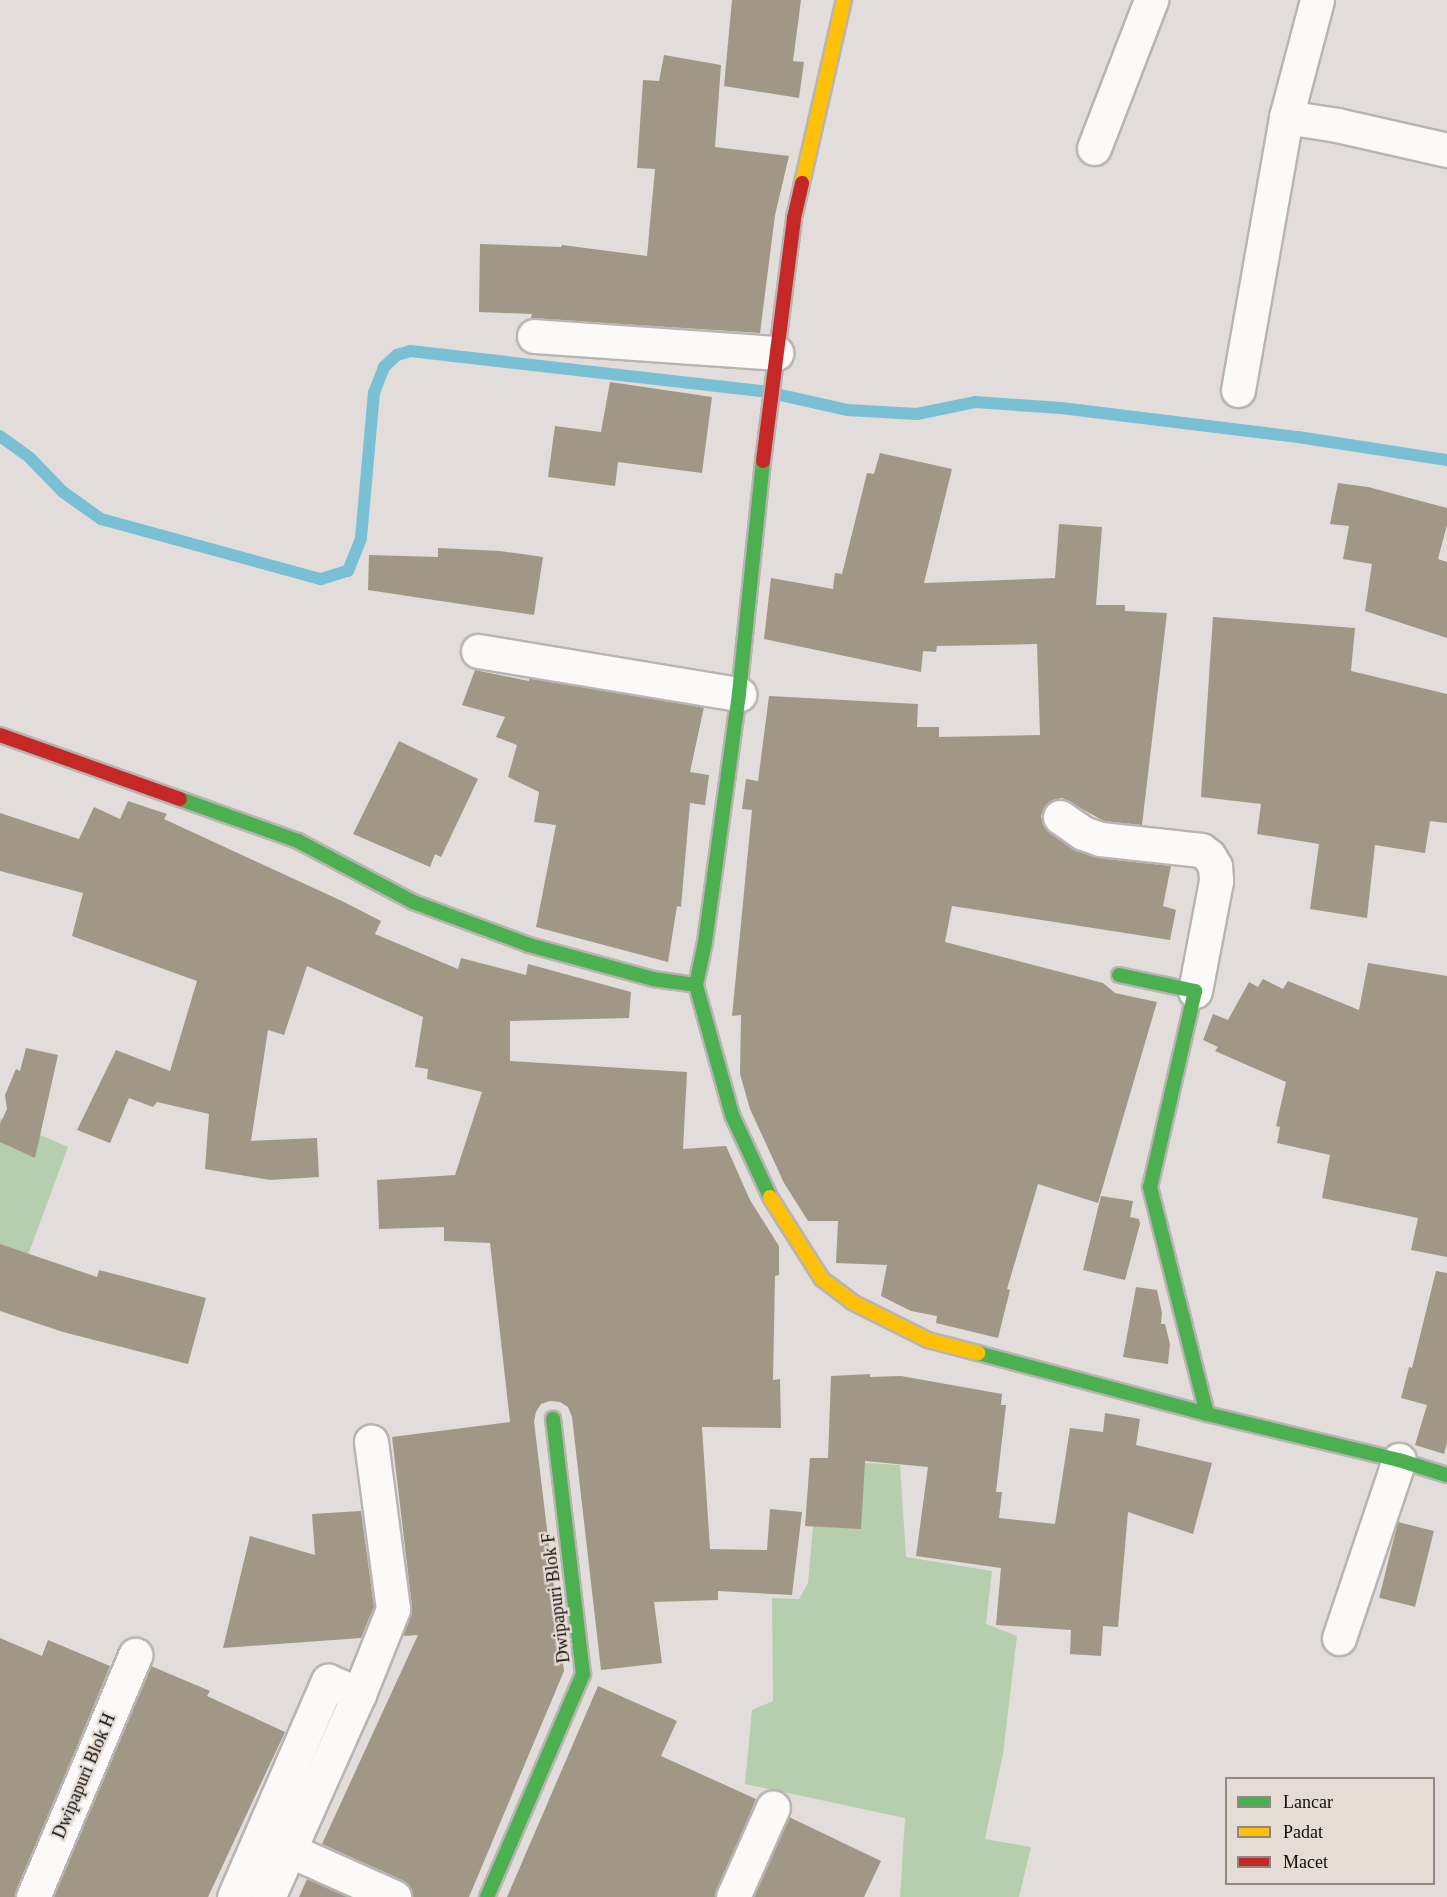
<!DOCTYPE html>
<style>
body{margin:0}
#map{position:relative;width:1447px;height:1897px;overflow:hidden;background:#e2ddda;font-family:"Times New Roman",serif}
div>[style]{position:absolute}
.green>*{inset:0;background:#b5cead}
.stream>*{height:12px;margin:-6px;padding:0 6px;transform-origin:6px;border-radius:6px;background:#7ac0d4}
.building>*{inset:0;background:#a19787;transform-origin:0 0}
.roads{filter:drop-shadow(2px 0 #b8b4b1) drop-shadow(-2px 0 #b8b4b1) drop-shadow(0 2px #b8b4b1) drop-shadow(0 -2px #b8b4b1)}
.street>*{height:33px;margin:-16.5px;padding:0 16.5px;transform-origin:16.5px;border-radius:16.5px;background:#fbfaf9}
.fast>*{height:14px;margin:-7px;padding:0 7px;transform-origin:7px;border-radius:7px;background:#4caf50}
.slow>*{height:14px;margin:-7px;padding:0 7px;transform-origin:7px;border-radius:7px;background:#ffc107}
.jam>*{height:14px;margin:-7px;padding:0 7px;transform-origin:7px;border-radius:7px;background:#c62828}
span{translate:-50% -50%;white-space:nowrap;text-align:center;line-height:1.15;-webkit-text-stroke:4.5px #e6dcd6;paint-order:stroke}
.street-label{font-size:18px;color:#0e0b09}
.legend{position:absolute;left:1225px;top:1777px;width:210px;height:108px;box-sizing:border-box;background:#e6dcd6;border:2px solid #908884;margin:0;padding:8px 10px;list-style:none;font-size:18px;color:#0e0b09}
.legend li{display:flex;align-items:center;gap:12px;height:30px}
.legend b{width:30px;border:2px solid #908884}
</style>
<div id="map">
<div class="green">
<div style="clip-path:polygon(0 1118px,68px 1147px,15px 1290px,0 1284px)"></div>
<div style="clip-path:polygon(819px 1460px,900px 1465px,906px 1557px,992px 1571px,986px 1624px,1017px 1636px,1003px 1754px,985px 1839px,1031px 1847px,1019px 1897px,900px 1897px,905px 1818px,745px 1784px,752px 1710px,773px 1701px,772px 1598px,799px 1599px,808px 1583px)"></div>
</div>
<div class="stream">
<div style="left:0;top:436px;width:37px;rotate:36deg"></div>
<div style="left:30px;top:458px;width:47px;rotate:45.9deg"></div>
<div style="left:63px;top:492px;width:47px;rotate:35.4deg"></div>
<div style="left:101px;top:519px;width:228px;rotate:15.3deg"></div>
<div style="left:321px;top:579px;width:28px;rotate:-17deg"></div>
<div style="left:348px;top:571px;width:35px;rotate:-68deg"></div>
<div style="left:361px;top:538px;width:146px;rotate:-84.9deg"></div>
<div style="left:374px;top:393px;width:28px;rotate:-69deg"></div>
<div style="left:384px;top:367px;width:18px;rotate:-43deg"></div>
<div style="left:397px;top:355px;width:14px;rotate:-17deg"></div>
<div style="left:410px;top:351px;width:355px;rotate:6.5deg"></div>
<div style="left:763px;top:391px;width:86px;rotate:12.7deg"></div>
<div style="left:847px;top:410px;width:70px;rotate:3.3deg"></div>
<div style="left:917px;top:414px;width:59px;rotate:-11.7deg"></div>
<div style="left:975px;top:402px;width:86px;rotate:4deg"></div>
<div style="left:1061px;top:408px;width:239px;rotate:7deg"></div>
<div style="left:1298px;top:437px;width:151px;rotate:8.8deg"></div>
</div>
<div class="building">
<div style="clip-path:polygon(732px 0,801px 0,793px 61px,804px 62px,799px 98px,724px 86px)"></div>
<div style="clip-path:polygon(664px 55px,721px 65px,715px 147px,789px 156px,775px 215px,760px 333px,531px 318px,532px 314px,479px 312px,480px 244px,561px 247px,562px 245px,647px 256px,655px 169px,637px 168px,643px 80px,659px 81px)"></div>
<div style="clip-path:polygon(610px 382px,712px 397px,702px 473px,618px 462px,615px 486px,548px 477px,555px 426px,601px 432px)"></div>
<div style="clip-path:polygon(880px 453px,952px 469px,924px 583px,1055px 578px,1059px 524px,1102px 527px,1096px 605px,1125px 605px,1125px 611px,1167px 613px,1142px 825px,1104px 821px,1062px 798px,1053px 800px,1045px 806px,1041px 816px,1043px 824px,1049px 832px,1077px 851px,1098px 858px,1171px 866px,1163px 906px,1176px 910px,1170px 940px,952px 906px,945px 942px,1103px 983px,1115px 993px,1157px 1002px,1098px 1203px,1038px 1184px,1007px 1289px,1010px 1290px,998px 1338px,936px 1323px,937px 1316px,911px 1311px,881px 1296px,887px 1265px,836px 1263px,838px 1221px,808px 1221px,784px 1183px,750px 1109px,740px 1074px,741px 1015px,732px 1016px,752px 810px,742px 809px,746px 779px,758px 781px,769px 696px,918px 704px,917px 727px,939px 727px,939px 737px,1040px 735px,1037px 644px,937px 646px,936px 652px,923px 651px,921px 672px,764px 639px,771px 578px,833px 589px,835px 573px,842px 574px,867px 473px,874px 474px)"></div>
<div style="clip-path:polygon(1338px 483px,1368px 487px,1447px 508px,1447px 525px,1438px 559px,1447px 562px,1447px 638px,1365px 611px,1372px 564px,1343px 559px,1349px 526px,1330px 524px)"></div>
<div style="clip-path:polygon(438px 548px,500px 551px,543px 557px,534px 615px,368px 590px,369px 555px,438px 557px)"></div>
<div style="clip-path:polygon(1213px 617px,1355px 628px,1351px 671px,1447px 694px,1447px 823px,1430px 821px,1425px 853px,1375px 845px,1367px 918px,1310px 909px,1319px 844px,1257px 834px,1261px 804px,1201px 797px)"></div>
<div style="clip-path:polygon(475px 670px,529px 681px,529px 678px,704px 707px,690px 772px,709px 775px,705px 805px,690px 803px,681px 907px,677px 906px,668px 962px,536px 927px,556px 825px,534px 822px,539px 792px,508px 777px,517px 745px,496px 737px,505px 717px,462px 705px)"></div>
<div style="clip-path:polygon(399px 741px,478px 779px,441px 857px,435px 854px,430px 867px,353px 834px)"></div>
<div style="clip-path:polygon(128px 801px,167px 814px,164px 819px,344px 902px,381px 921px,375px 934px,458px 969px,461px 958px,526px 975px,528px 964px,631px 992px,629px 1018px,510px 1021px,510px 1061px,687px 1072px,683px 1149px,726px 1146px,750px 1200px,779px 1246px,779px 1275px,775px 1276px,773px 1380px,780px 1379px,781px 1428px,702px 1427px,710px 1549px,767px 1550px,770px 1509px,802px 1512px,792px 1595px,718px 1591px,718px 1600px,654px 1602px,662px 1663px,601px 1670px,572px 1417px,568px 1407px,560px 1402px,550px 1401px,541px 1404px,536px 1412px,534px 1421px,564px 1671px,469px 1897px,412px 1897px,409px 1887px,402px 1880px,322px 1844px,418px 1635px,403px 1636px,412px 1607px,392px 1437px,510px 1422px,490px 1243px,444px 1241px,444px 1227px,379px 1229px,377px 1180px,455px 1175px,482px 1092px,427px 1079px,428px 1069px,415px 1067px,423px 1017px,307px 966px,284px 1035px,268px 1030px,251px 1141px,317px 1138px,319px 1177px,270px 1180px,205px 1169px,209px 1114px,157px 1102px,153px 1107px,129px 1098px,110px 1143px,77px 1130px,116px 1050px,170px 1071px,197px 981px,72px 936px,83px 893px,0 871px,0 813px,79px 839px,94px 807px,120px 819px)"></div>
<div style="clip-path:polygon(1368px 963px,1447px 976px,1447px 1257px,1411px 1250px,1418px 1218px,1322px 1198px,1330px 1155px,1277px 1143px,1280px 1127px,1276px 1126px,1286px 1082px,1215px 1051px,1218px 1047px,1203px 1040px,1213px 1014px,1228px 1020px,1249px 982px,1258px 987px,1263px 979px,1283px 989px,1288px 981px,1359px 1010px)"></div>
<div style="clip-path:polygon(26px 1048px,58px 1055px,35px 1158px,0 1142px,0 1124px,7px 1109px,5px 1095px,16px 1069px,20px 1071px)"></div>
<div style="clip-path:polygon(1101px 1196px,1133px 1201px,1130px 1217px,1139px 1219px,1140px 1224px,1125px 1280px,1083px 1270px)"></div>
<div style="clip-path:polygon(0 1244px,97px 1277px,99px 1270px,206px 1298px,188px 1364px,63px 1332px,0 1311px)"></div>
<div style="clip-path:polygon(1436px 1271px,1447px 1273px,1447px 1443px,1444px 1454px,1415px 1445px,1427px 1405px,1401px 1398px,1409px 1367px,1412px 1368px)"></div>
<div style="clip-path:polygon(1136px 1287px,1157px 1290px,1162px 1313px,1161px 1324px,1165px 1324px,1170px 1344px,1168px 1364px,1123px 1357px)"></div>
<div style="clip-path:polygon(870px 1374px,870px 1377px,901px 1376px,1002px 1394px,1001px 1405px,1006px 1405px,996px 1492px,1002px 1492px,999px 1518px,1055px 1524px,1070px 1428px,1103px 1432px,1105px 1413px,1140px 1419px,1136px 1445px,1212px 1463px,1193px 1534px,1128px 1512px,1118px 1627px,1103px 1626px,1101px 1656px,1070px 1654px,1071px 1630px,996px 1625px,1001px 1568px,916px 1556px,928px 1467px,865px 1461px,861px 1529px,805px 1526px,810px 1458px,828px 1458px,831px 1376px)"></div>
<div style="clip-path:polygon(361px 1511px,374px 1607px,361px 1638px,223px 1648px,250px 1536px,315px 1555px,312px 1514px)"></div>
<div style="left:1398px;top:1522px;width:37px;height:78px;rotate:14deg"></div>
<div style="clip-path:polygon(0 1638px,42px 1656px,48px 1640px,110px 1666px,15px 1897px,0 1897px)"></div>
<div style="clip-path:polygon(151px 1666px,210px 1691px,207px 1696px,285px 1732px,208px 1897px,53px 1897px)"></div>
<div style="clip-path:polygon(598px 1686px,677px 1721px,661px 1756px,756px 1799px,715px 1897px,507px 1897px)"></div>
<div style="clip-path:polygon(789px 1817px,881px 1861px,864px 1897px,754px 1897px)"></div>
<div style="clip-path:polygon(307px 1879px,348px 1897px,299px 1897px)"></div>
</div>
<div class="roads">
<div class="street">
<div style="left:1317px;top:0;width:121px;rotate:104.8deg"></div>
<div style="left:1286px;top:117px;width:52px;rotate:8.9deg"></div>
<div style="left:1337px;top:125px;width:113px;rotate:12.8deg"></div>
<div style="left:1094px;top:148px;width:159px;rotate:-68.9deg"></div>
<div style="left:534px;top:336px;width:243px;rotate:4deg"></div>
<div style="left:1238px;top:390px;width:277px;rotate:-80deg"></div>
<div style="left:478px;top:651px;width:265px;rotate:9.4deg"></div>
<div style="left:1060px;top:817px;width:28px;rotate:35deg"></div>
<div style="left:1083px;top:833px;width:18px;rotate:19deg"></div>
<div style="left:1100px;top:839px;width:102px;rotate:6.2deg"></div>
<div style="left:1201px;top:850px;width:10px;rotate:37deg"></div>
<div style="left:1209px;top:856px;width:12px;rotate:59deg"></div>
<div style="left:1215px;top:866px;width:15px;rotate:86deg"></div>
<div style="left:1216px;top:881px;width:112px;rotate:100.8deg"></div>
<div style="left:1339px;top:1638px;width:188px;rotate:-71.4deg"></div>
<div style="left:359px;top:1694px;width:92px;rotate:-68.2deg"></div>
<div style="left:393px;top:1609px;width:169px;rotate:-97.5deg"></div>
<div style="left:271px;top:1842px;width:135px;rotate:24.1deg"></div>
<div style="left:33px;top:1897px;width:263px;rotate:-67.1deg"></div>
<div style="left:234px;top:1897px;width:236px;rotate:-66.5deg"></div>
<div style="left:328px;top:1681px;width:34px;rotate:23deg"></div>
<div style="left:359px;top:1694px;width:222px;rotate:114.1deg"></div>
<div style="left:733px;top:1897px;width:98px;rotate:-66deg"></div>
</div>
<div class="fast">
<div style="left:763px;top:461px;width:234px;rotate:95.9deg"></div>
<div style="left:739px;top:694px;width:250px;rotate:97.8deg"></div>
<div style="left:705px;top:942px;width:44px;rotate:101.8deg"></div>
<div style="left:696px;top:985px;width:135px;rotate:74.5deg"></div>
<div style="left:732px;top:1115px;width:90px;rotate:65.1deg"></div>
<div style="left:180px;top:799px;width:125px;rotate:19.6deg"></div>
<div style="left:298px;top:841px;width:130px;rotate:27.9deg"></div>
<div style="left:413px;top:902px;width:124px;rotate:20.3deg"></div>
<div style="left:529px;top:945px;width:129px;rotate:15.3deg"></div>
<div style="left:653px;top:979px;width:43px;rotate:7.9deg"></div>
<div style="left:1119px;top:975px;width:78px;rotate:11.9deg"></div>
<div style="left:1195px;top:991px;width:201px;rotate:102.9deg"></div>
<div style="left:1150px;top:1187px;width:234px;rotate:75.9deg"></div>
<div style="left:978px;top:1353px;width:237px;rotate:14.9deg"></div>
<div style="left:1207px;top:1414px;width:197px;rotate:13.5deg"></div>
<div style="left:1399px;top:1460px;width:50px;rotate:17.4deg"></div>
<div style="left:487px;top:1897px;width:243px;rotate:-66.7deg"></div>
<div style="left:583px;top:1674px;width:257px;rotate:-96.7deg"></div>
</div>
<div class="slow">
<div style="left:802px;top:183px;width:188px;rotate:-77.1deg"></div>
<div style="left:770px;top:1197px;width:97px;rotate:57.6deg"></div>
<div style="left:822px;top:1279px;width:38px;rotate:37deg"></div>
<div style="left:852px;top:1302px;width:85px;rotate:26.6deg"></div>
<div style="left:928px;top:1340px;width:52px;rotate:14.6deg"></div>
</div>
<div class="jam">
<div style="left:763px;top:461px;width:245px;rotate:-82.7deg"></div>
<div style="left:794px;top:218px;width:36px;rotate:-77deg"></div>
<div style="left:0;top:735px;width:191px;rotate:19.6deg"></div>
</div>
</div>
<div class="street-label">
<span style="left:556px;top:1598px;rotate:-97deg">Dwipapuri Blok F</span>
<span style="left:84px;top:1776px;rotate:-67deg">Dwipapuri Blok H</span>
</div>
<ul class="legend">
<li><b style="height:8px;background:#4caf50"></b>Lancar</li>
<li><b style="height:8px;background:#ffc107"></b>Padat</li>
<li><b style="height:8px;background:#c62828"></b>Macet</li>
</ul>
</div>
